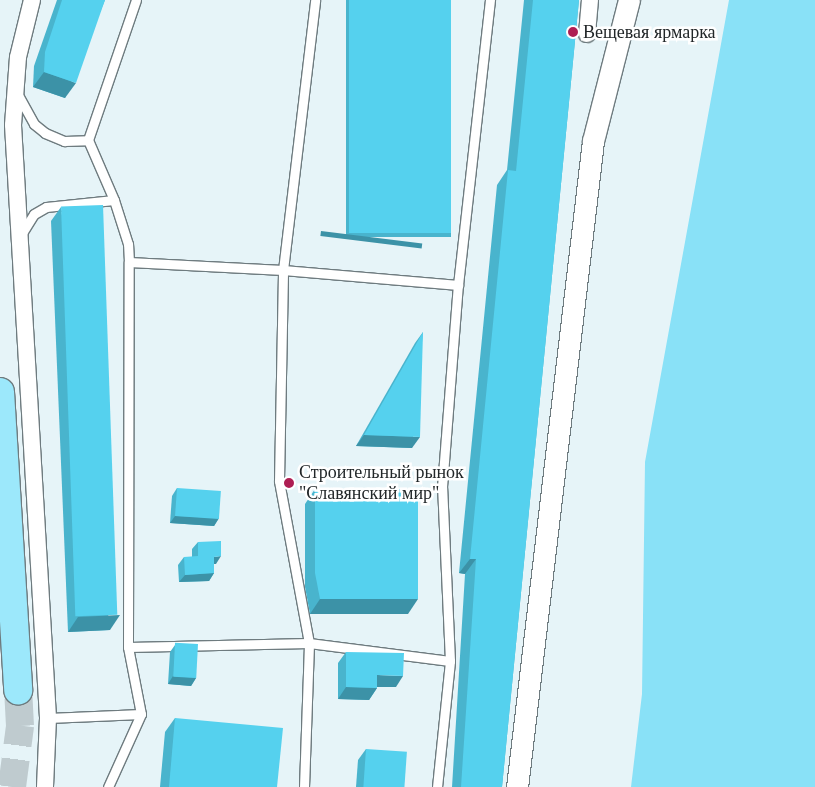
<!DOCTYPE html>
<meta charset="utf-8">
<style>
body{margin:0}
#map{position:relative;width:815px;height:787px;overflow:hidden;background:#e6f4f8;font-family:"Times New Roman",serif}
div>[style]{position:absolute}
.green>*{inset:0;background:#89e1f7}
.trunk-tunnel>*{height:28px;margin-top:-14px;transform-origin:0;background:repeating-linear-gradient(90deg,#bfcbcf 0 28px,transparent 0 42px)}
.roads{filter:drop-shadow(1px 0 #6e7b7f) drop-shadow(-1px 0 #6e7b7f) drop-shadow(0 1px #6e7b7f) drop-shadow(0 -1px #6e7b7f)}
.service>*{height:9px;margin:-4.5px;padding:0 4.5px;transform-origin:4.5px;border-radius:4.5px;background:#fff}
.minor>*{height:16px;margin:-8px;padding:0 8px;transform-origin:8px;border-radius:8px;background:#fff}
.tertiary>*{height:21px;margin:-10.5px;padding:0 10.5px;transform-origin:10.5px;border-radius:10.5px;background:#fff}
.trunk>*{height:28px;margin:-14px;padding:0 14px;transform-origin:14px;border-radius:14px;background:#9ce8fb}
.wall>*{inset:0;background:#49b4cd;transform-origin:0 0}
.shaded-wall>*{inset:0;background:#3c92a7;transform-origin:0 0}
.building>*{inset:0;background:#55d1ee;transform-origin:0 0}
.dots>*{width:14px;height:14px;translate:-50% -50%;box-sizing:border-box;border:2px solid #fff;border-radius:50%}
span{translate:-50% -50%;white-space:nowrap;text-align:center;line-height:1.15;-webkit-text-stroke:5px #fff;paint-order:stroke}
.poi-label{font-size:18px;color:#222729}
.left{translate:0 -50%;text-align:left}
</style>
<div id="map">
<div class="green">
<div style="clip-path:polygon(729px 0,815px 0,815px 787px,631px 787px,642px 694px,645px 462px)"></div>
</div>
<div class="trunk-tunnel">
<div style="left:12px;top:787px;width:62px;rotate:-82.5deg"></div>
<div style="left:20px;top:726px;width:36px;rotate:-93deg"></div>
</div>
<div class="roads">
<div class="service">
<div style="left:18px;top:95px;width:33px;rotate:61deg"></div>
<div style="left:34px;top:124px;width:14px;rotate:39deg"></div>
<div style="left:45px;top:133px;width:21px;rotate:23deg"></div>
<div style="left:64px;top:141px;width:24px;rotate:-2deg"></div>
<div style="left:22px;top:233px;width:22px;rotate:-58deg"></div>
<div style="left:34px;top:214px;width:14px;rotate:-30deg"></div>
<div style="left:46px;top:207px;width:68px;rotate:-5.9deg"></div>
<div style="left:129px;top:262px;width:154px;rotate:3deg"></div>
<div style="left:283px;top:270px;width:176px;rotate:4.9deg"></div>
<div style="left:128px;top:647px;width:181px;rotate:-1.3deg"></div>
<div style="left:309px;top:643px;width:142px;rotate:7.3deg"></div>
<div style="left:48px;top:718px;width:93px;rotate:-2.5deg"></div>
<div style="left:108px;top:787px;width:80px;rotate:-65.7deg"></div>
<div style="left:141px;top:714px;width:68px;rotate:-101deg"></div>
<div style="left:128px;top:647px;width:385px;rotate:-89.9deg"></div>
<div style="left:129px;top:262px;width:18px;rotate:-93deg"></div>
<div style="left:128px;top:244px;width:46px;rotate:-107.7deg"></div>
<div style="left:114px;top:200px;width:65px;rotate:-113.4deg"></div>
<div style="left:88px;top:140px;width:148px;rotate:-71.1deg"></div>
<div style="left:304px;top:787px;width:144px;rotate:-88deg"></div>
<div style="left:309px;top:643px;width:165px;rotate:-100.5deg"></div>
<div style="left:279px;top:481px;width:211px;rotate:-88.9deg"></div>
<div style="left:283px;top:270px;width:272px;rotate:-83.2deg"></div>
<div style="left:437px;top:787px;width:127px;rotate:-84.1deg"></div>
<div style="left:450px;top:661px;width:174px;rotate:-92.6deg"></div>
<div style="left:442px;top:487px;width:203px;rotate:-85.5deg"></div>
<div style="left:458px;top:285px;width:287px;rotate:-83.6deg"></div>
</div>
<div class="minor">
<div style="left:32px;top:0;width:59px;rotate:103.8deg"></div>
<div style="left:18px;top:57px;width:68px;rotate:94.2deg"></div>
<div style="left:13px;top:125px;width:594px;rotate:86.62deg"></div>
<div style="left:48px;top:718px;width:69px;rotate:92.5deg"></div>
<div style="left:587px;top:34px;width:34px;rotate:-85deg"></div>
</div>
<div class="tertiary">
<div style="left:517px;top:787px;width:650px;rotate:-83.29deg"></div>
<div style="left:593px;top:141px;width:146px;rotate:-75.7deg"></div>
</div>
<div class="trunk">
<div style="left:0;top:392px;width:299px;rotate:86.5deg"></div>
</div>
</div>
<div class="wall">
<div style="clip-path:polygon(57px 0,105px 0,65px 98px,33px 87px,34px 66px)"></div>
<div style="left:346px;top:0;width:105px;height:237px"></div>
<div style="clip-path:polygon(524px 0,579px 0,502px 787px,452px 787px,465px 574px,459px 573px,497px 185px,507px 170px)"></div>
<div style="clip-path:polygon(61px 207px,110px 630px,68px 632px,51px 221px)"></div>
<div style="clip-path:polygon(423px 332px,412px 448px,356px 446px,415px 343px)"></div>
<div style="clip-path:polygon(177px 488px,219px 518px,214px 526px,170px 523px,172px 496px)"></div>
<div style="clip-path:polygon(315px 489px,408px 614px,310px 614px,305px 587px,305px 504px)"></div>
<div style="clip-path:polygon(198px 542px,216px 564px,214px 564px,214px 573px,209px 581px,179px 582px,178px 565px,184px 557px,192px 557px,192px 549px)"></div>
<div style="clip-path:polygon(175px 645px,196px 678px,191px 686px,168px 684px,170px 652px)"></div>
<div style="clip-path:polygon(346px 652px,396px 687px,377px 687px,377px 688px,369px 700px,338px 699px,338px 663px)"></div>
<div style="clip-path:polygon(175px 718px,277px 787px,160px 787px,165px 732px)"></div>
<div style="clip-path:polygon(366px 749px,404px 787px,356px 787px,358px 760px)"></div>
</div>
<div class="shaded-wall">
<div style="clip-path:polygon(44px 72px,76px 83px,65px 98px,33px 87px)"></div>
<div style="left:321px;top:231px;width:102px;height:5px;rotate:7deg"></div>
<div style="clip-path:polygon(364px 435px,420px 437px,412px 448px,356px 446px)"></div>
<div style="clip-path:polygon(175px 516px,219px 518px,214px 526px,170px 523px)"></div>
<div style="clip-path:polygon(221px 556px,216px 564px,208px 564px,214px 557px)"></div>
<div style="clip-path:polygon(470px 559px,476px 559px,465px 574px,459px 573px)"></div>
<div style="clip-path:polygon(214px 573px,209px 581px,179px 582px,185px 575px)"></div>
<div style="clip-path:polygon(320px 599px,418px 599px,408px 614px,310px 614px)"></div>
<div style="clip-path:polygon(120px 615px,110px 630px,68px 632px,78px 617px)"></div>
<div style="clip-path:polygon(377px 675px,403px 676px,396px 687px,369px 687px)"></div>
<div style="clip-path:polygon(173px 676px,196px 678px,191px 686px,168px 684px)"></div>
<div style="clip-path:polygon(346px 687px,377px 688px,369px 700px,338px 699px)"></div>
</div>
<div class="building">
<div style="clip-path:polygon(62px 0,105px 0,76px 83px,44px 72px,45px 52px)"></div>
<div style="left:349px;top:0;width:102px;height:233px"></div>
<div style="clip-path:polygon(533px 0,579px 0,502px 787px,461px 787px,476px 559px,470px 559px,508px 170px,516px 171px)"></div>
<div style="left:103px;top:205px;width:410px;height:42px;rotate:88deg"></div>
<div style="clip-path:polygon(423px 332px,420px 437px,364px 435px)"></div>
<div style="left:177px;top:488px;width:44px;height:28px;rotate:4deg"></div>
<div style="clip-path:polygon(315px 489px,418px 489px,418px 599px,320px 599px,315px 573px)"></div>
<div style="clip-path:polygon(221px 541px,221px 556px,214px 557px,214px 573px,185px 575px,184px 557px,198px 556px,198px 542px)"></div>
<div style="left:198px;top:644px;width:34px;height:23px;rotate:93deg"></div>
<div style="clip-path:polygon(346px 652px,404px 653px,403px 676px,377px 675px,377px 688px,346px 687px)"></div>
<div style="clip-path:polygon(175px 718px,283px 728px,277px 787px,169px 787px)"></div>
<div style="left:366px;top:749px;width:41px;height:38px;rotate:4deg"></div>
</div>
<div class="dots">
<div style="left:573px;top:32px;background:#ae1e53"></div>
<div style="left:289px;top:483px;background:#ae1e53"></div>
</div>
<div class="poi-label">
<span class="left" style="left:583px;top:32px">Вещевая ярмарка</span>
<span class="left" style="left:299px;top:483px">Строительный рынок<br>"Славянский мир"</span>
</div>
</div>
